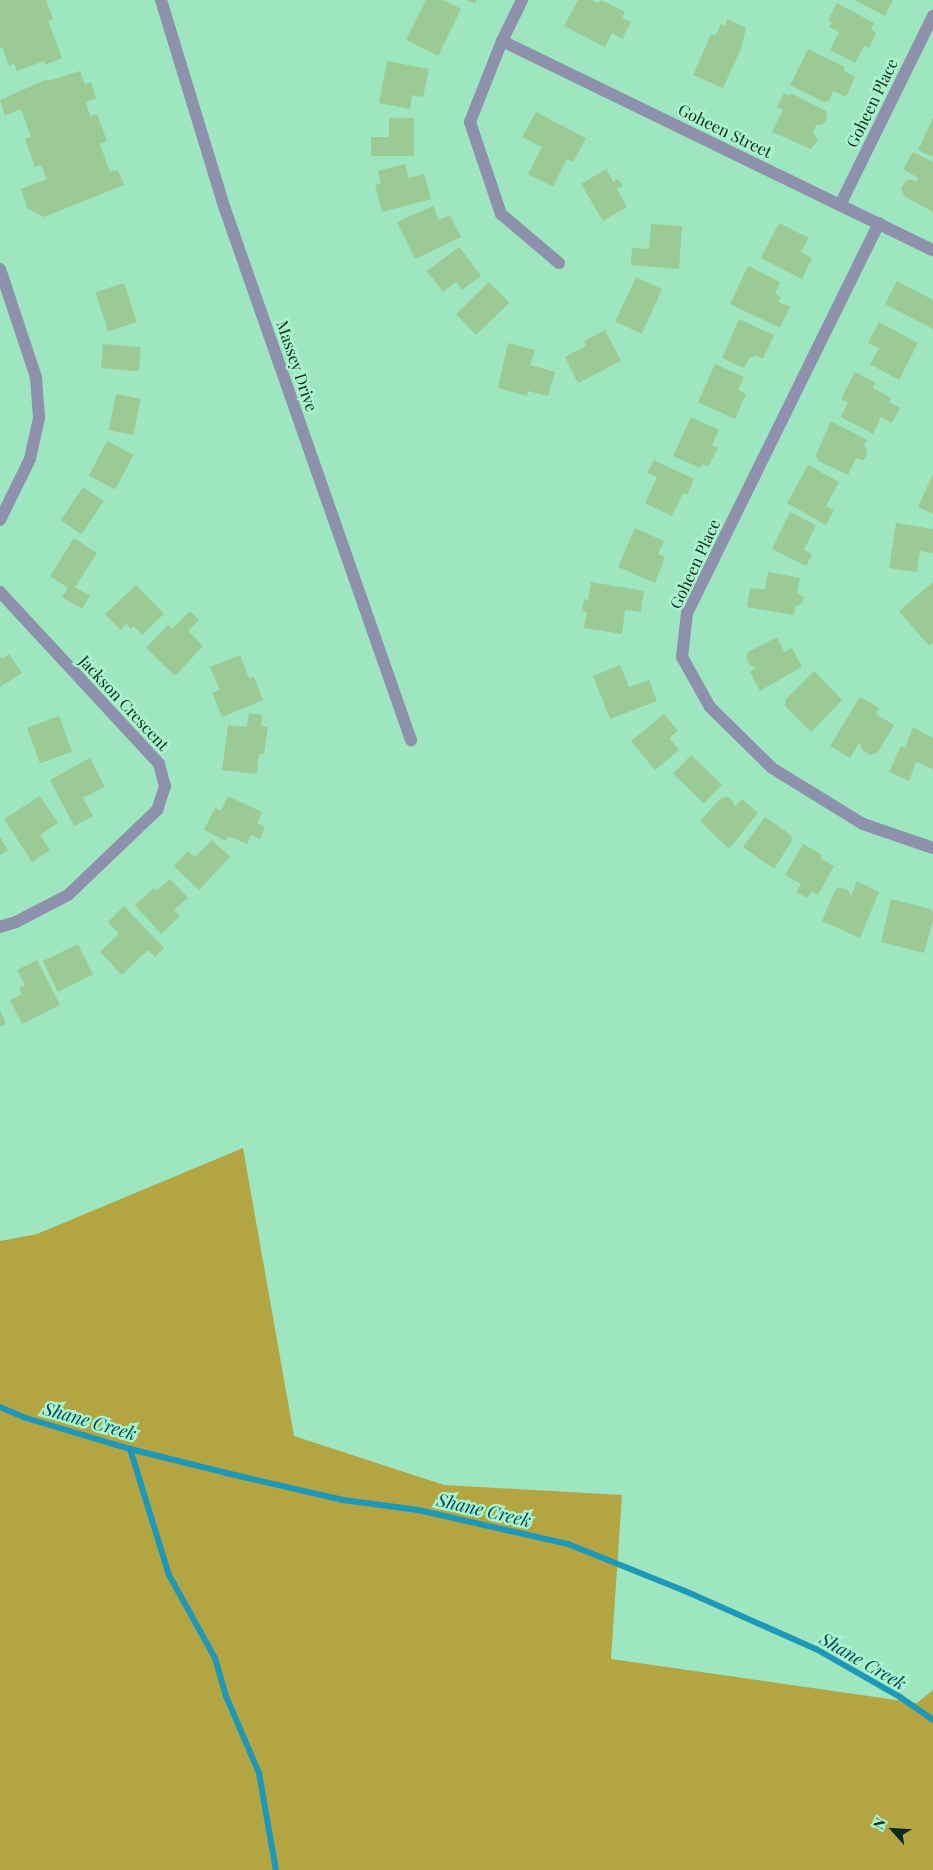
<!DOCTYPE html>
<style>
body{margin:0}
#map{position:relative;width:933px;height:1870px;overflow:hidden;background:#9de6c0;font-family:"Playfair Display",serif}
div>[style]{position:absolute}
.green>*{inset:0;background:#b3a542}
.stream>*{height:6px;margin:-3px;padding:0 3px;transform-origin:3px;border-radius:3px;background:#1d98b8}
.building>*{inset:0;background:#9bca94;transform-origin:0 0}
.street>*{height:12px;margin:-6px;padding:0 6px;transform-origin:6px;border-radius:6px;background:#8e91ac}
span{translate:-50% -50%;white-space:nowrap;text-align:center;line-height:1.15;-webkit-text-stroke:5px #aaf3cd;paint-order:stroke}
.street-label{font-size:16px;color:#0c2b1d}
.water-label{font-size:18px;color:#004556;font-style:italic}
.north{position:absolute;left:868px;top:1805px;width:50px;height:50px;-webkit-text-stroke:4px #aaf3cd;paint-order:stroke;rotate:296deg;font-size:14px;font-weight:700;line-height:20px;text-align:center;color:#0c2b1d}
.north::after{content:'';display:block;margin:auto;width:18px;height:22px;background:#0c2b1d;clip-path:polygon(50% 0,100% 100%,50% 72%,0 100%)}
</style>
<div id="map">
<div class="green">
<div style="clip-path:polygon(243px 1148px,294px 1436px,444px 1485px,622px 1495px,611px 1659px,917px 1703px,933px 1690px,933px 1870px,0 1870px,0 1241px,37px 1234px)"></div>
</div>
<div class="stream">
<div style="left:0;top:1407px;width:28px;rotate:23deg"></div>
<div style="left:26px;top:1418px;width:109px;rotate:16.6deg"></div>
<div style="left:130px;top:1449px;width:99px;rotate:14deg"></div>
<div style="left:226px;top:1473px;width:120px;rotate:13deg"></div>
<div style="left:343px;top:1500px;width:76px;rotate:7.6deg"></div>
<div style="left:418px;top:1510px;width:154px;rotate:12.8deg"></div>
<div style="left:568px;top:1544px;width:126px;rotate:21.9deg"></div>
<div style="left:685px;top:1591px;width:143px;rotate:23.9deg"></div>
<div style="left:816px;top:1649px;width:97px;rotate:29.7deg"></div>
<div style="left:900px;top:1697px;width:40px;rotate:34.9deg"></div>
<div style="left:130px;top:1449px;width:132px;rotate:72.8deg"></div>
<div style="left:169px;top:1575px;width:95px;rotate:61deg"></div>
<div style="left:215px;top:1658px;width:40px;rotate:74deg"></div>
<div style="left:226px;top:1696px;width:84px;rotate:66.8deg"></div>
<div style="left:259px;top:1773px;width:98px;rotate:80.1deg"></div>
</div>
<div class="building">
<div style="clip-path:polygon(0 0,46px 0,53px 19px,48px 21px,62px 58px,45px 65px,44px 61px,17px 71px,14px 64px,9px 66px,2px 47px,0 48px)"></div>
<div style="clip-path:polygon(426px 0,443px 0,461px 9px,438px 56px,406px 40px)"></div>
<div style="clip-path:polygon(466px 0,477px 0,475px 4px)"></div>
<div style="clip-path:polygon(578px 0,592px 0,598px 3px,601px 0,625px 12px,622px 18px,631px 22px,622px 39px,612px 33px,605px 47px,564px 26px)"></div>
<div style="clip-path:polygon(854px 0,893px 0,885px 16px)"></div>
<div style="clip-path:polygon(837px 3px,874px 23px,871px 30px,876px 33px,869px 48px,864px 46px,855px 63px,830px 50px,839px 32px,829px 27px,832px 22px,828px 20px)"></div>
<div style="clip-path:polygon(727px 19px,746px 28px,741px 49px,723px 88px,693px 75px,711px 34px,715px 36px,721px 24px,725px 26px)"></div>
<div style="clip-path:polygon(808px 49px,845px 67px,844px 71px,855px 77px,846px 97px,833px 91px,830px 100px,824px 102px,790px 85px)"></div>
<div style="clip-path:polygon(387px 61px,429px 69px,423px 97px,412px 95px,410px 109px,379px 103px)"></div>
<div style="clip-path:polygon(80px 71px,85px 84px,91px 82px,96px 98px,86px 102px,90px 116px,97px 114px,107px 141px,100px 144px,110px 172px,118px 170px,124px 185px,44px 217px,27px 208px,21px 189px,47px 179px,41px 165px,35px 167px,25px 139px,31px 137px,21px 109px,5px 116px,0 100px,47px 79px,48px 81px)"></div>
<div style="clip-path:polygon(784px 93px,790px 96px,791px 93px,826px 111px,827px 119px,822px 125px,816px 125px,813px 133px,817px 138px,817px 141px,811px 149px,772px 132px,783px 110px,777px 107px)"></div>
<div style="clip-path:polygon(536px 112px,586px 138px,573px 162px,567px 159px,553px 187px,528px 174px,542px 147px,522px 137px)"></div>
<div style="clip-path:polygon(389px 118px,414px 118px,414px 156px,371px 156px,371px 137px,389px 137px)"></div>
<div style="clip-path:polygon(933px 118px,933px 157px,918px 150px)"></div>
<div style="clip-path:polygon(913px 152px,933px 162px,933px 212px,904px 196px,901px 189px,905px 182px,910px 179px,916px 182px,918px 178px,903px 169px)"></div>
<div style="clip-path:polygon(405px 164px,409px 178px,424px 174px,431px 199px,382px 212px,375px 185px,381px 183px,378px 171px)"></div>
<div style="clip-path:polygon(606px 169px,613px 182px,618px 179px,623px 186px,617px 189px,627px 207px,603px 221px,581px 184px)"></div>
<div style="clip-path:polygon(433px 206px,439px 220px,450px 215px,461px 237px,415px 259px,397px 222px)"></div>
<div style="clip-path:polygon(779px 223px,809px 238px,801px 252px,812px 258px,802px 279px,761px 258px)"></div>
<div style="clip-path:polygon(651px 224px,682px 226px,679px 269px,631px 265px,632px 248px,649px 249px)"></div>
<div style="clip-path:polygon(459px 247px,481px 276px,462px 290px,456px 282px,443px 292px,427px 271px)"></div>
<div style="clip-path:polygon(748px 266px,780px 282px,775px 294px,781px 297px,778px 302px,790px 307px,780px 328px,730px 304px)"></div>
<div style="left:636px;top:277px;width:29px;height:49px;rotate:25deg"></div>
<div style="clip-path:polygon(897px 281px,933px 300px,933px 329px,885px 304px)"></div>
<div style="left:489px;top:282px;width:29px;height:46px;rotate:46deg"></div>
<div style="left:124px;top:283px;width:41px;height:30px;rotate:72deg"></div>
<div style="clip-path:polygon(739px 319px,774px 335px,763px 359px,754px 355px,753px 358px,750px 357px,744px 368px,722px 358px)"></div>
<div style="clip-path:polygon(879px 322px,918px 343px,899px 380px,870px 364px,879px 348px,868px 343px)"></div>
<div style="clip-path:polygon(605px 330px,621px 361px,578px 383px,565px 357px,586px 346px,584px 341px)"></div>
<div style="clip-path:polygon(508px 343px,535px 350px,530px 365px,555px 372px,548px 396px,528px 391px,527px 396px,498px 388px)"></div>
<div style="left:103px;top:344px;width:38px;height:24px;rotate:5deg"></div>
<div style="clip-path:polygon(715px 364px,744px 377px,738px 390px,746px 394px,735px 419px,698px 402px)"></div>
<div style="clip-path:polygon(855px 372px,875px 382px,873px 388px,891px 398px,889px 402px,900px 408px,892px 423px,881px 417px,873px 434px,841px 417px,848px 402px,841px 399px)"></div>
<div style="left:116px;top:394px;width:25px;height:37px;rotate:11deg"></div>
<div style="clip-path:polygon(691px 417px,719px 430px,712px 445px,718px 448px,708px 467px,702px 464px,700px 468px,673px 456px)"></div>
<div style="clip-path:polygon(831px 421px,867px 440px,864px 445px,867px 450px,866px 456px,863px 460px,856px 458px,848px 475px,818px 461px,816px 455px)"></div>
<div style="left:107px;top:441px;width:30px;height:39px;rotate:28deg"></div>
<div style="clip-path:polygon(654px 460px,694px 479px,687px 495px,683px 493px,672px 516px,645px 503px,657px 477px,647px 473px)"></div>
<div style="clip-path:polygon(808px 465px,839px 482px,826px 506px,834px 510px,826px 525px,787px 503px)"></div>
<div style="clip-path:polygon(933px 474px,933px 514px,918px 507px)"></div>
<div style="left:83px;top:487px;width:25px;height:40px;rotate:34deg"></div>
<div style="clip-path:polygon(790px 512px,816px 525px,804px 550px,812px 554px,806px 566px,772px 549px)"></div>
<div style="clip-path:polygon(896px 523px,933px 529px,933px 553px,920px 551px,917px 572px,889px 568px)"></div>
<div style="clip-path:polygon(635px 528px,664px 541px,658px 554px,665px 557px,655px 583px,618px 567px)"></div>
<div style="clip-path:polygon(74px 538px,97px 553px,75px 587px,90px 596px,82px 609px,62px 597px,68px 588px,50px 576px)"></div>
<div style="clip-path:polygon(768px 572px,800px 578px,797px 593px,804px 597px,802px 603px,795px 607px,794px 615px,747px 607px,750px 588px,765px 589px)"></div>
<div style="clip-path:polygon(591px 582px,644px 591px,641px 612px,625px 610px,622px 634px,584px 628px,587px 612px,582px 611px,584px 599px,588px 600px)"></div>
<div style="clip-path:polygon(933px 582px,933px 643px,929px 646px,899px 611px)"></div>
<div style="clip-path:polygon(136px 585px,164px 614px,142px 635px,134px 626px,131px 629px,126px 624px,121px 630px,105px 614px)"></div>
<div style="clip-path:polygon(190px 611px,199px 620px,188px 631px,203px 646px,175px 676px,146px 648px,168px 625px,172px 629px)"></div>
<div style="clip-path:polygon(777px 637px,784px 652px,792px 648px,802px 667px,760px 691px,750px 672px,756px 668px,750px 665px,746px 658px,748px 652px)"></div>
<div style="clip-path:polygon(9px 654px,22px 673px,0 687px,0 656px,2px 659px)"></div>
<div style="clip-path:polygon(240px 655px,249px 678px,254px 677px,263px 700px,222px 717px,212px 693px,220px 690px,210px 667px)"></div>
<div style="clip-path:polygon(620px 665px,629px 687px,649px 680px,657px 701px,610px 719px,593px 676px)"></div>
<div style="clip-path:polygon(814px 671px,842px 700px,811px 732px,785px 706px,786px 699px)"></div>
<div style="clip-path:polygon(860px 697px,879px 708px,876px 714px,894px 725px,878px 752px,870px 755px,862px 750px,860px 742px,850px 758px,830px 746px)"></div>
<div style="clip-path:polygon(249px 713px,262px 715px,261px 726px,268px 727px,264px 754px,259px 754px,257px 774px,222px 770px,228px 725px,247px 727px)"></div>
<div style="clip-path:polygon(664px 714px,678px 731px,669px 738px,679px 750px,655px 770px,631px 741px)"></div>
<div style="left:59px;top:716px;width:38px;height:34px;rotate:70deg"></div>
<div style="clip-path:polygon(913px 727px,933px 738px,933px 769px,916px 762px,909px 781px,889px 772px,901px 746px,905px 748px)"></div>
<div style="left:691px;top:755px;width:43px;height:26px;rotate:44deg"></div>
<div style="clip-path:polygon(90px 758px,105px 787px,83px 798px,93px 816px,74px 826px,50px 780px)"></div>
<div style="clip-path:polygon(40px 796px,58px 823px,40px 835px,50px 850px,32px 862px,4px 819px)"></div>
<div style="clip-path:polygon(228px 796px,262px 812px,257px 823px,265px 827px,260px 839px,251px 835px,247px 844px,228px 836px,226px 841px,204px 830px,215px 808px,221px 811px)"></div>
<div style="clip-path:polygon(728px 797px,733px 801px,734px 807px,742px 799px,758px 813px,729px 849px,700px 821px,721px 798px)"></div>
<div style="clip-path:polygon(765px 817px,791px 835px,792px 841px,774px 869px,743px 847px)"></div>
<div style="clip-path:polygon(0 837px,8px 850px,0 855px)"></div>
<div style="clip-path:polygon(212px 840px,230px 857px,199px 890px,174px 866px,188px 851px,195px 857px)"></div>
<div style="clip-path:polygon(803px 844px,822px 855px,820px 858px,834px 866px,818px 895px,811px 891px,807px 898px,796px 892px,801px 884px,785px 875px)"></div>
<div style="clip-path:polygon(170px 879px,188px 898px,174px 910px,180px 916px,161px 934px,135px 905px,154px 888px,156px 891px)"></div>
<div style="clip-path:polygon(857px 881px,879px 892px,860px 938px,822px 921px,835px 890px,840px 887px,848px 890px,851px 896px)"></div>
<div style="clip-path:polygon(891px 899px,931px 909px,933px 913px,933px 921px,924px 953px,881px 942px)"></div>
<div style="clip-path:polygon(124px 906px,164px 948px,155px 957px,148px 950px,122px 975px,100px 952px,119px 934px,108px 922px)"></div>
<div style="left:78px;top:944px;width:34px;height:39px;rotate:64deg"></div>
<div style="clip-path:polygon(37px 960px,60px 1005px,22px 1024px,10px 1000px,22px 994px,19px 988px,25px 985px,17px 970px)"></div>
<div style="clip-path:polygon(0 1010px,6px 1024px,0 1027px)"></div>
</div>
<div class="street">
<div style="left:161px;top:0;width:219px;rotate:73deg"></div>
<div style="left:225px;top:209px;width:563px;rotate:70.7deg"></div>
<div style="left:522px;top:0;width:46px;rotate:116deg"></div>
<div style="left:502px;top:41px;width:87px;rotate:111.6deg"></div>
<div style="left:470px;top:122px;width:97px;rotate:71.4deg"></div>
<div style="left:501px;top:214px;width:76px;rotate:40.2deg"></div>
<div style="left:502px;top:41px;width:479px;rotate:25.9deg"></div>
<div style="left:840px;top:205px;width:211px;rotate:-63.8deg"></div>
<div style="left:879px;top:223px;width:435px;rotate:116.2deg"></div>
<div style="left:687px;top:613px;width:44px;rotate:96.5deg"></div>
<div style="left:682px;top:657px;width:57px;rotate:60.8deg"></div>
<div style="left:710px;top:707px;width:87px;rotate:44.5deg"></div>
<div style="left:772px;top:768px;width:107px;rotate:31.6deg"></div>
<div style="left:863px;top:824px;width:74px;rotate:18.9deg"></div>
<div style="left:0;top:269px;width:114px;rotate:71.6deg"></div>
<div style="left:36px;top:377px;width:41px;rotate:85.8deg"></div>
<div style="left:39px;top:418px;width:42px;rotate:102.4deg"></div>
<div style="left:30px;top:459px;width:68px;rotate:116.2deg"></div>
<div style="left:0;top:592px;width:234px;rotate:47.2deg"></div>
<div style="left:159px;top:764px;width:23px;rotate:75deg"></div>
<div style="left:165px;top:786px;width:25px;rotate:108deg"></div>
<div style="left:157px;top:810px;width:123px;rotate:136.3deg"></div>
<div style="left:68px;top:895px;width:59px;rotate:152.6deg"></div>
<div style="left:16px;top:922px;width:17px;rotate:163deg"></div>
</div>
<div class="street-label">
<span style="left:872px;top:103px;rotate:-64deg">Goheen Place</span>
<span style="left:725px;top:131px;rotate:26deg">Goheen Street</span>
<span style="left:297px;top:366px;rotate:71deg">Massey Drive</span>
<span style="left:695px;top:564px;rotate:-65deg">Goheen Place</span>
<span style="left:124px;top:703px;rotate:47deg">Jackson Crescent</span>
</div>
<div class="water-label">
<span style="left:90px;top:1421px;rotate:16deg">Shane Creek</span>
<span style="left:484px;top:1510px;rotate:13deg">Shane Creek</span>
<span style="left:863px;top:1661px;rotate:30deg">Shane Creek</span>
</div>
<div class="north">N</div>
</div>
